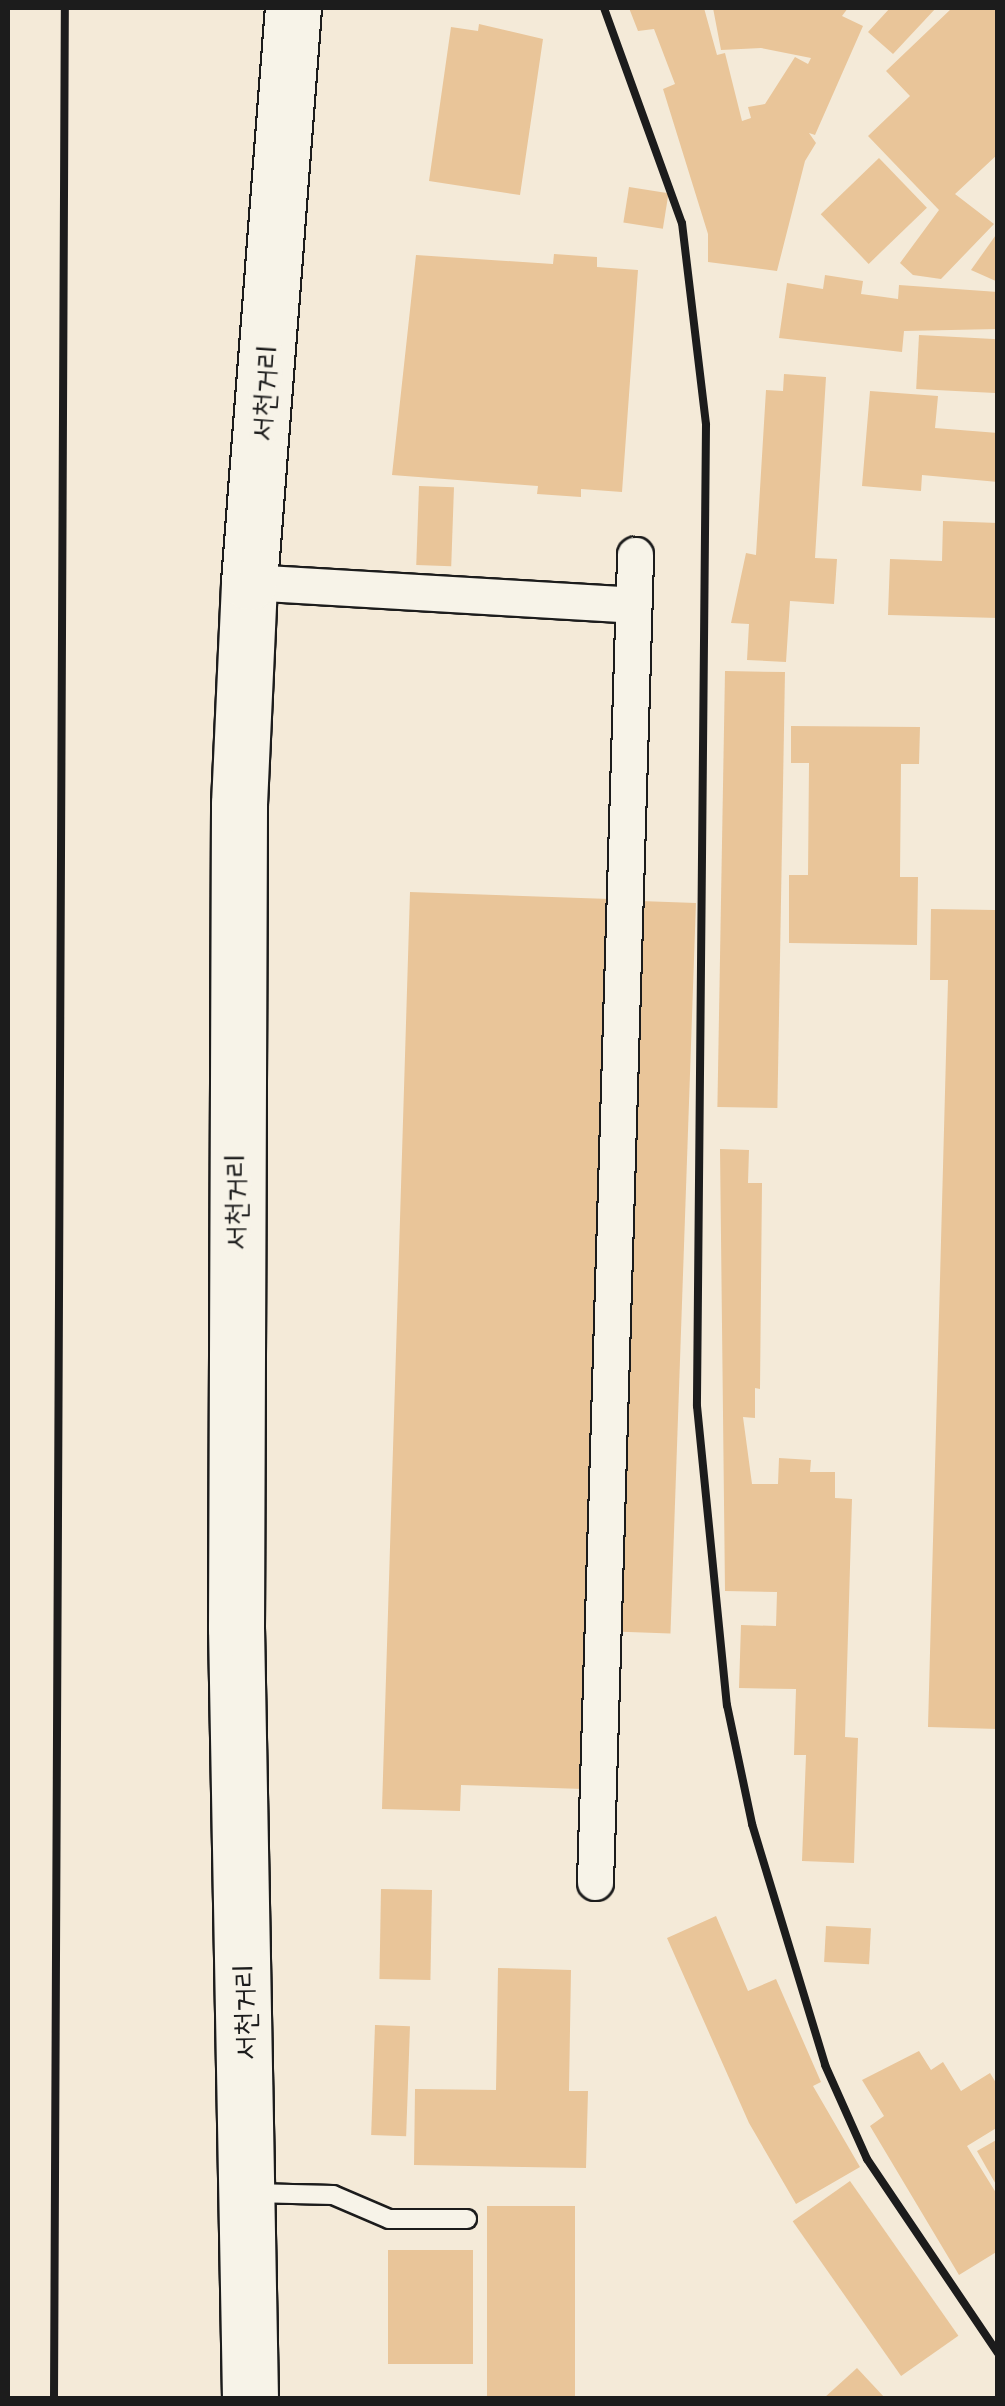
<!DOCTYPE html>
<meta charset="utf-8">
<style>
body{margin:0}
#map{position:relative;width:1005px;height:2406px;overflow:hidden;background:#f4ead8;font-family:"Playpen Sans","Poor Story",sans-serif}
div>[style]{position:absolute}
.building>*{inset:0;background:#e9c599;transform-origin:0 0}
.roads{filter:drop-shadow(2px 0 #1c1c1c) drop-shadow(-2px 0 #1c1c1c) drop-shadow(0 2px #1c1c1c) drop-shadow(0 -2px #1c1c1c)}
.lane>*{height:18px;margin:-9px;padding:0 9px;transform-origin:9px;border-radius:9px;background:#f7f3e8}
.street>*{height:35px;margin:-17.5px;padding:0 17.5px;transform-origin:17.5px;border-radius:17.5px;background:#f7f3e8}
.primary>*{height:55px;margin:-27.5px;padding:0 27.5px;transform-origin:27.5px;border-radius:27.5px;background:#f7f3e8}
.rail>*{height:8px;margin:-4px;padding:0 4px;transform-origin:4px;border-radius:4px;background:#1c1c1c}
span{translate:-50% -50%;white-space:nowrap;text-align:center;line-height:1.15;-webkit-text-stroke:8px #f7f3e8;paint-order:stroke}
.street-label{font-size:30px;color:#1c1c1c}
.frame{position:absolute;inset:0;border:10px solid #1c1c1c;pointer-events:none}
</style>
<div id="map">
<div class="building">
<div style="clip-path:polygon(629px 8px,704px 8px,717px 55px,725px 53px,742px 121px,751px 118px,748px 107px,765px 104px,795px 57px,808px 64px,811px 58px,761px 48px,721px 50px,713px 8px,848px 8px,842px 16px,863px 26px,815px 135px,809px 133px,816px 143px,805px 161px,777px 271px,708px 262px,708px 234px,663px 89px,675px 84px,654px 29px,638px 31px)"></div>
<div style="clip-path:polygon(890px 8px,936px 8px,893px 54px,868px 32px)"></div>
<div style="clip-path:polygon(952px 8px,998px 8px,998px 154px,955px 194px,994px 224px,941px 279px,913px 275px,900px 263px,939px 210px,868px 136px,910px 96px,886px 71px)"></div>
<div style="clip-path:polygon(479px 24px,543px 39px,520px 195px,429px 181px,451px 27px,478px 31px)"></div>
<div style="left:879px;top:158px;width:69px;height:81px;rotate:46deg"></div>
<div style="left:629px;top:187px;width:40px;height:36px;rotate:9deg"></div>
<div style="clip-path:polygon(998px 232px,998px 282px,971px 270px)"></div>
<div style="clip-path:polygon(554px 254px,597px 257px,597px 267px,638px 270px,622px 492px,581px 489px,581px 497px,537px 494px,538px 486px,392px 475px,416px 255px,553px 264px)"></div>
<div style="clip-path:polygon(825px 275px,863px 281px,861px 294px,884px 297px,898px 299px,899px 285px,998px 292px,998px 329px,904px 331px,902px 352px,779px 338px,787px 283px,823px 289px)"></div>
<div style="left:919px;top:335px;width:79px;height:54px;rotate:3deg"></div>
<div style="clip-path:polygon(784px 374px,826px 377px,815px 558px,837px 559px,834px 604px,790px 601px,786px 662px,747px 660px,749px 624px,731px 623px,746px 553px,756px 555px,766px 390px,783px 391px)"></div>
<div style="clip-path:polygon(870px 391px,938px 396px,935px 428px,998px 433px,998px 482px,922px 475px,921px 491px,862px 486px)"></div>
<div style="left:419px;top:486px;width:35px;height:79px;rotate:2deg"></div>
<div style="clip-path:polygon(943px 521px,998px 523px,998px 618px,888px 615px,890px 559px,942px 561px)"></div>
<div style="left:725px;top:671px;width:60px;height:436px;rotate:1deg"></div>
<div style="clip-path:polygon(791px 726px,920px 727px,919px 764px,901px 764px,900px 877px,918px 877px,917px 945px,789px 943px,789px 875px,808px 875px,809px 763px,791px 763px)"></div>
<div style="clip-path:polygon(410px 892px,610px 899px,583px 1789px,461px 1785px,460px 1811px,382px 1809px)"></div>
<div style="left:640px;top:901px;width:56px;height:731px;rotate:2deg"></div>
<div style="clip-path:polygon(931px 909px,995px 910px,998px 918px,998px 1729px,928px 1727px,948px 980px,930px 980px)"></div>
<div style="clip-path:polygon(720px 1149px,749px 1150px,748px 1183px,762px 1183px,760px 1389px,755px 1388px,755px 1418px,743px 1417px,752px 1484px,778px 1484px,779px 1458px,811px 1460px,810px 1472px,835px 1472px,835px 1498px,852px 1499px,845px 1737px,858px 1738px,854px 1863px,802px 1861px,806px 1755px,794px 1755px,796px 1689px,739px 1688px,741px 1625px,776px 1626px,777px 1592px,725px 1591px)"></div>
<div style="left:381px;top:1889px;width:51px;height:90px;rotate:1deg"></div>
<div style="clip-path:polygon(716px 1916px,748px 1991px,776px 1979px,821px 2082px,813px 2086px,860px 2167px,796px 2204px,749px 2123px,667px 1938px)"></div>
<div style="left:826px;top:1926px;width:45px;height:36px;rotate:3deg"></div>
<div style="clip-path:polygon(498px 1968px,571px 1970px,569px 2091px,588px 2091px,586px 2168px,414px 2165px,415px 2089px,496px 2090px)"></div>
<div style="left:375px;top:2025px;width:35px;height:110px;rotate:2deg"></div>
<div style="clip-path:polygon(919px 2051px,931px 2070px,943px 2062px,961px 2091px,990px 2073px,998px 2086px,998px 2127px,967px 2146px,998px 2196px,998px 2251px,959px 2275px,870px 2126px,884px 2116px,862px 2080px)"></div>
<div style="clip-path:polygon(998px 2139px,998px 2188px,977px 2151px)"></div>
<div style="left:850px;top:2181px;width:189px;height:70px;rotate:55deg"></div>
<div style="left:487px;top:2206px;width:88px;height:192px"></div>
<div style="left:388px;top:2250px;width:85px;height:114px"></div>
<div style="clip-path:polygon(857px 2368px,885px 2398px,824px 2398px)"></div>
</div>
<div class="roads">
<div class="lane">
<div style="left:252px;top:2193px;width:81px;rotate:1.4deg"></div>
<div style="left:333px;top:2195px;width:61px;rotate:23.2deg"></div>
<div style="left:389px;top:2219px;width:78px"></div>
</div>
<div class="street">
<div style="left:249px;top:582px;width:384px;rotate:3.4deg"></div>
<div style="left:595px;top:1882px;width:1328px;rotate:-88.27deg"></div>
</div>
<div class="primary">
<div style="left:250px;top:2398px;width:770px;rotate:-91.04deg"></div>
<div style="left:236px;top:1628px;width:824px;rotate:-89.79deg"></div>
<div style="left:239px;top:804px;width:222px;rotate:-87.4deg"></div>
<div style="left:249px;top:582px;width:576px;rotate:-85.62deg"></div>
</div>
</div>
<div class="rail">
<div style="left:604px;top:8px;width:229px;rotate:70.1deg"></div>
<div style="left:682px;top:223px;width:203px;rotate:83.2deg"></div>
<div style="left:706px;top:425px;width:981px;rotate:90.53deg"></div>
<div style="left:697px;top:1406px;width:301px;rotate:84.3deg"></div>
<div style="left:727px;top:1705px;width:122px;rotate:78.1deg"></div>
<div style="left:752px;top:1824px;width:252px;rotate:73.1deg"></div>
<div style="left:825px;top:2065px;width:103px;rotate:65.9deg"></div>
<div style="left:867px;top:2159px;width:234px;rotate:56deg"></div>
<div style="left:54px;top:2398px;width:2390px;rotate:-89.74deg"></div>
</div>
<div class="street-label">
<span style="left:263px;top:393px;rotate:-86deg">서천거리</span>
<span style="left:234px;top:1202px;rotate:-90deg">서천거리</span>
<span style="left:243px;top:2012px;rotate:-91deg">서천거리</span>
</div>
<div class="frame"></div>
</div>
